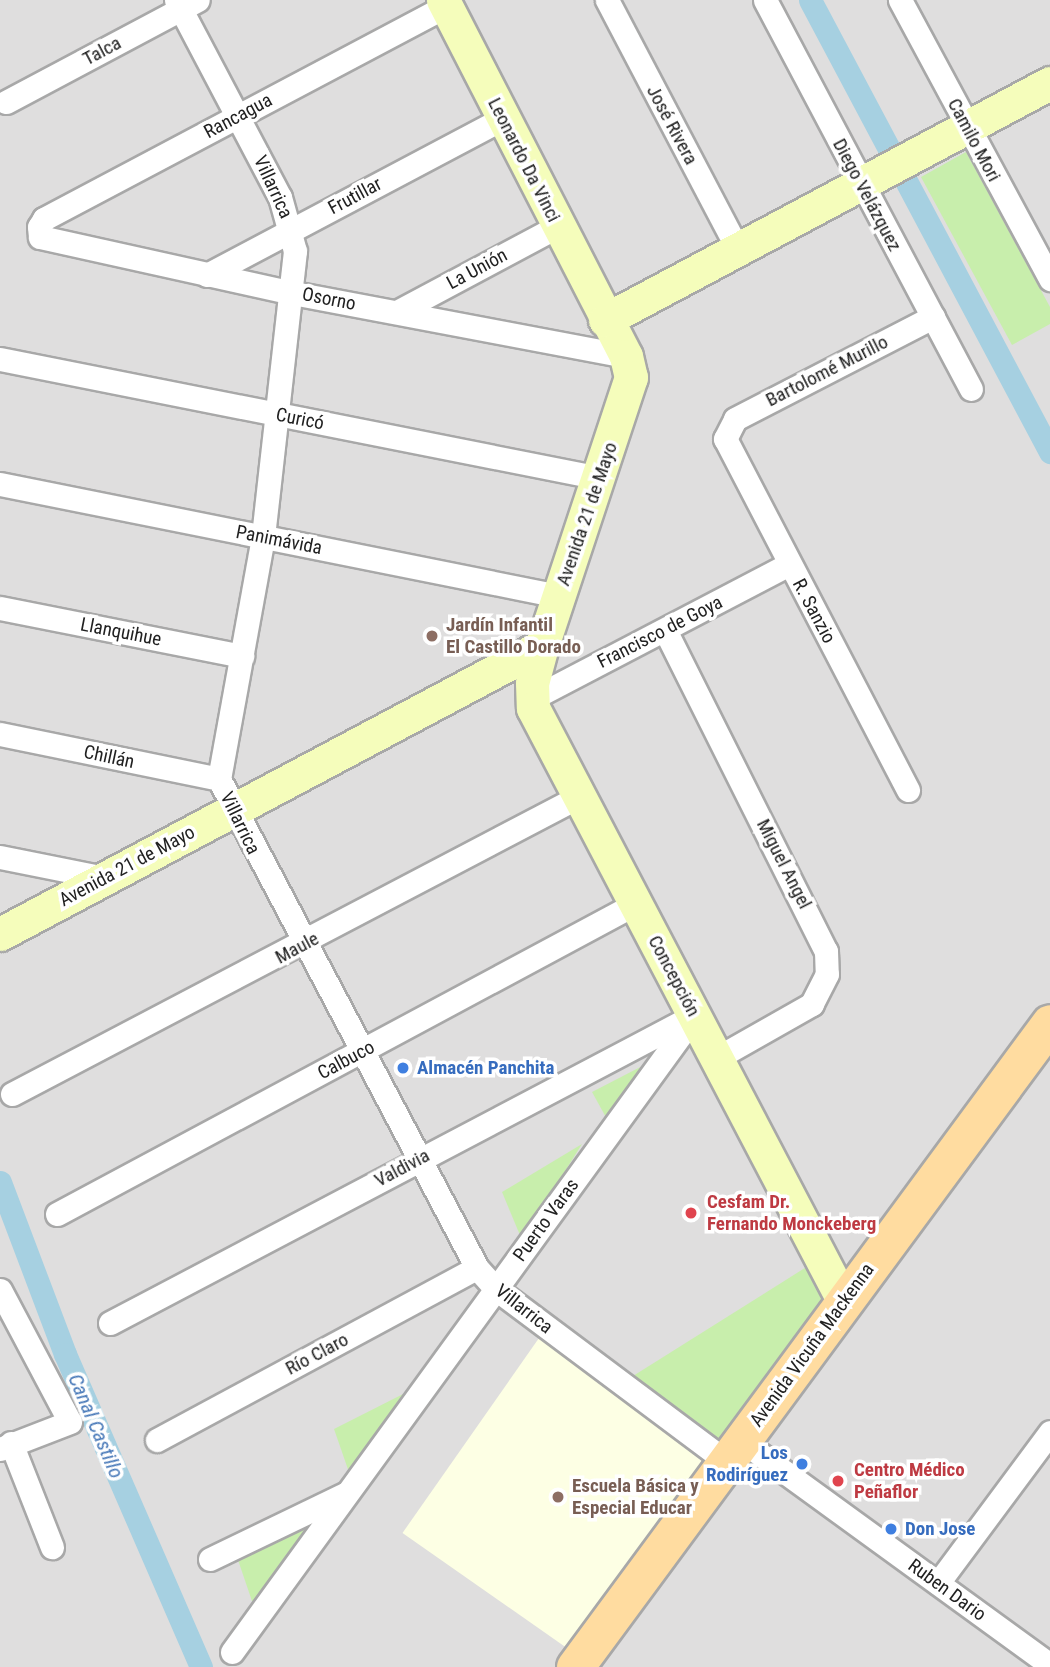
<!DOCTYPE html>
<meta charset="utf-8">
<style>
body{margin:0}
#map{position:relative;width:1050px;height:1667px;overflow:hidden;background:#f2efe8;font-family:"Roboto Condensed",sans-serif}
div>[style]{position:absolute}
.residential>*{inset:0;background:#dfdede;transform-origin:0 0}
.education>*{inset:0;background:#fdffe4;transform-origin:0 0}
.grass>*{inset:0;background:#c8eeac}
.canal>*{height:23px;margin:-11.5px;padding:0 11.5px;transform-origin:11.5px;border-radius:11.5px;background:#a6d0e1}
.roads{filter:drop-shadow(2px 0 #a8a8a8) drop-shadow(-2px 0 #a8a8a8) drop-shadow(0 2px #a8a8a8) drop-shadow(0 -2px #a8a8a8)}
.street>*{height:23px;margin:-11.5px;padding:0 11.5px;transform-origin:11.5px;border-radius:11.5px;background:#fff}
.secondary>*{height:33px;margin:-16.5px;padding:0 16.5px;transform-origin:16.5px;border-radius:16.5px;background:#f5fdbb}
.primary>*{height:37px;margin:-18.5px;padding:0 18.5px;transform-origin:18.5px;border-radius:18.5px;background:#ffdca0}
.dots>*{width:19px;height:19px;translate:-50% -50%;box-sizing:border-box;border:4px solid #fff;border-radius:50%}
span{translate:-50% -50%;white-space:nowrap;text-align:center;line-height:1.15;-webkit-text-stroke:7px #fff;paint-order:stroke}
.street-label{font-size:19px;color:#212121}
.education-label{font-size:19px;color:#785e54;font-weight:700}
.left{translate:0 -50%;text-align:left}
.shop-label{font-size:19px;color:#366cbe;font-weight:700}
.right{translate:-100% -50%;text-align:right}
.health-label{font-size:19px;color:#be3a42;font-weight:700}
.water-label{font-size:21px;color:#4778b8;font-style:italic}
</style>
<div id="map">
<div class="residential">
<div style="left:0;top:0;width:1050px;height:1667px"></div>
</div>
<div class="education">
<div style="left:539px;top:1338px;width:215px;height:238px;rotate:35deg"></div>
</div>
<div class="grass">
<div style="clip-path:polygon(966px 152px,1050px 307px,1050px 324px,1012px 345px,921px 177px)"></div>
<div style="clip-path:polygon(652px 1061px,608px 1121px,592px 1092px)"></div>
<div style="clip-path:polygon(582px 1144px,522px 1240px,502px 1192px)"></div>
<div style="clip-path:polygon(808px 1266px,831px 1317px,730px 1453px,633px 1376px)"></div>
<div style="clip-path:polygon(417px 1387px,351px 1478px,334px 1429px)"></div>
<div style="clip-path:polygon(320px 1515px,254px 1607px,237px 1557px)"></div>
</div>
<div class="canal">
<div style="left:810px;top:0;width:512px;rotate:62.03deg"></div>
<div style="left:0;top:1182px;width:184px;rotate:69.3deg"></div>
<div style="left:65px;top:1354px;width:341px;rotate:66.5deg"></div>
</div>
<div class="roads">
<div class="street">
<div style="left:176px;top:0;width:223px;rotate:62.2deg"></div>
<div style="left:280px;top:197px;width:56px;rotate:74.5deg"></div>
<div style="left:295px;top:251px;width:288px;rotate:96.4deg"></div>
<div style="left:263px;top:537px;width:246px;rotate:100.3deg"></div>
<div style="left:219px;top:779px;width:553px;rotate:62.18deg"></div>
<div style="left:477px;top:1268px;width:28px;rotate:48deg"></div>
<div style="left:496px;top:1289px;width:287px;rotate:36.8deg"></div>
<div style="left:607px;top:0;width:282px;rotate:62.3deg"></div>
<div style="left:765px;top:0;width:440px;rotate:62.1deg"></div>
<div style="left:900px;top:0;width:317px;rotate:61.7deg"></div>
<div style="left:446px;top:6px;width:455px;rotate:152.1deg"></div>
<div style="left:44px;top:219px;width:9px;rotate:122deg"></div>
<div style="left:39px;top:227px;width:10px;rotate:84deg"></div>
<div style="left:40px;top:237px;width:259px;rotate:12.5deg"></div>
<div style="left:293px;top:293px;width:339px;rotate:10.7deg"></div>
<div style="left:6px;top:102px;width:217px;rotate:-28deg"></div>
<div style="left:207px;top:275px;width:335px;rotate:-27.9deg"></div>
<div style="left:397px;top:312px;width:183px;rotate:-28.1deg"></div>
<div style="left:0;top:359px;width:612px;rotate:11.22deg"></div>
<div style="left:0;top:484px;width:570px;rotate:11.33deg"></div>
<div style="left:0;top:608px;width:247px;rotate:11.2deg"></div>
<div style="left:665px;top:630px;width:359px;rotate:63.4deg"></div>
<div style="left:826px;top:951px;width:23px;rotate:88deg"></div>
<div style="left:827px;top:974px;width:34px;rotate:117deg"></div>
<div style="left:812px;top:1004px;width:109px;rotate:150.4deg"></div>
<div style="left:531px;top:699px;width:291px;rotate:-27.6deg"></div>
<div style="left:0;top:734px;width:224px;rotate:11.6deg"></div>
<div style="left:908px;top:790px;width:396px;rotate:-117.5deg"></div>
<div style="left:725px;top:439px;width:22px;rotate:-63deg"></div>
<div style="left:735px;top:419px;width:223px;rotate:-27.3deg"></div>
<div style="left:0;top:857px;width:107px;rotate:11.3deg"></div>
<div style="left:12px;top:1094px;width:639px;rotate:-27.69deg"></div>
<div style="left:57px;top:1214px;width:656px;rotate:-28.21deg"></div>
<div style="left:0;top:1290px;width:149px;rotate:62.1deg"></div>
<div style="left:70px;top:1422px;width:75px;rotate:158.9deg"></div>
<div style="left:110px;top:1323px;width:661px;rotate:-27.77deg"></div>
<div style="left:157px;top:1440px;width:363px;rotate:-28.3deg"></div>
<div style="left:742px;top:1441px;width:381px;rotate:36deg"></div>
<div style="left:11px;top:1443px;width:112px;rotate:68.5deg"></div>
<div style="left:210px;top:1559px;width:150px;rotate:-25.7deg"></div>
<div style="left:938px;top:1583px;width:188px;rotate:-53.4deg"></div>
<div style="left:232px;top:1652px;width:787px;rotate:-53.99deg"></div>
</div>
<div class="secondary">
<div style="left:443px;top:0;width:400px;rotate:62.8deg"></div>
<div style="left:626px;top:356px;width:22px;rotate:77deg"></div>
<div style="left:631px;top:377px;width:283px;rotate:108.3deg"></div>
<div style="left:542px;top:646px;width:38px;rotate:105deg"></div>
<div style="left:532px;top:683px;width:25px;rotate:88deg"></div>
<div style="left:533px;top:708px;width:670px;rotate:62.36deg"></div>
<div style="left:605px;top:320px;width:504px;rotate:-28.04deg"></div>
<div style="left:0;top:934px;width:614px;rotate:-27.98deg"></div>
</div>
<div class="primary">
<div style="left:575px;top:1667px;width:800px;rotate:-53.59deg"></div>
</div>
</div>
<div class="dots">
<div style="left:432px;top:636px;background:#8d6e63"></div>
<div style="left:403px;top:1068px;background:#3f7fe0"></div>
<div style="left:691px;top:1213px;background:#e0444e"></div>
<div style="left:802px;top:1464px;background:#3f7fe0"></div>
<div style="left:838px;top:1481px;background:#e0444e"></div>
<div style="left:558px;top:1497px;background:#8d6e63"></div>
<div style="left:891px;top:1529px;background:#3f7fe0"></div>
</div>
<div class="street-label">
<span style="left:102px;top:51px;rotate:-28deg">Talca</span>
<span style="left:238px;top:116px;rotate:-28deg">Rancagua</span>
<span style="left:672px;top:125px;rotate:62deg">José Rivera</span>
<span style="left:974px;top:140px;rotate:62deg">Camilo Mori</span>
<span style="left:524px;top:160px;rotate:63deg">Leonardo Da Vinci</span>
<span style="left:273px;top:187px;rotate:65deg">Villarrica</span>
<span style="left:867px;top:195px;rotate:62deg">Diego Velázquez</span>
<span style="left:355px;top:196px;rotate:-28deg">Frutillar</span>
<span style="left:477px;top:269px;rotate:-28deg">La Unión</span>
<span style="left:329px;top:299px;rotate:11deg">Osorno</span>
<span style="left:827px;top:371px;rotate:-27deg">Bartolomé Murillo</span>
<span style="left:300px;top:419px;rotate:11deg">Curicó</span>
<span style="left:587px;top:514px;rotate:-71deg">Avenida 21 de Mayo</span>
<span style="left:279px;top:540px;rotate:11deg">Panimávida</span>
<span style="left:814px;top:611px;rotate:62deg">R. Sanzio</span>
<span style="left:121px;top:632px;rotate:11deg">Llanquihue</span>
<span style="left:660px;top:632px;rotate:-27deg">Francisco de Goya</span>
<span style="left:109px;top:757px;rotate:12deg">Chillán</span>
<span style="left:240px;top:823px;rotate:64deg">Villarrica</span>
<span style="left:784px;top:864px;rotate:63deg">Miguel Angel</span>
<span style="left:127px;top:866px;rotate:-28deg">Avenida 21 de Mayo</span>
<span style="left:297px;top:948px;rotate:-28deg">Maule</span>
<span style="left:674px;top:976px;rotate:62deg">Concepción</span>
<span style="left:346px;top:1060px;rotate:-28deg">Calbuco</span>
<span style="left:402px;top:1168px;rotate:-28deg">Valdivia</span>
<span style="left:546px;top:1220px;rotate:-54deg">Puerto Varas</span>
<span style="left:524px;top:1309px;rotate:38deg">Villarrica</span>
<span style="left:812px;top:1345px;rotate:-54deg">Avenida Vicuña Mackenna</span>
<span style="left:317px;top:1354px;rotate:-28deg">Río Claro</span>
<span style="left:947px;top:1590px;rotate:36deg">Ruben Dario</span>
</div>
<div class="education-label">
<span class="left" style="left:446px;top:636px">Jardín Infantil<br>El Castillo Dorado</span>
<span class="left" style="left:572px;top:1497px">Escuela Básica y<br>Especial Educar</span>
</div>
<div class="shop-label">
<span class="left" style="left:417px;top:1068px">Almacén Panchita</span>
<span class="right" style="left:788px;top:1464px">Los<br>Rodiríguez</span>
<span class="left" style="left:905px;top:1529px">Don Jose</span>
</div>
<div class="health-label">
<span class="left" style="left:707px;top:1213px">Cesfam Dr.<br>Fernando Monckeberg</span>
<span class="left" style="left:854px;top:1481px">Centro Médico<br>Peñaflor</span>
</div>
<div class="water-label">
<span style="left:96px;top:1426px;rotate:67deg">Canal Castillo</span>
</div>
</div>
